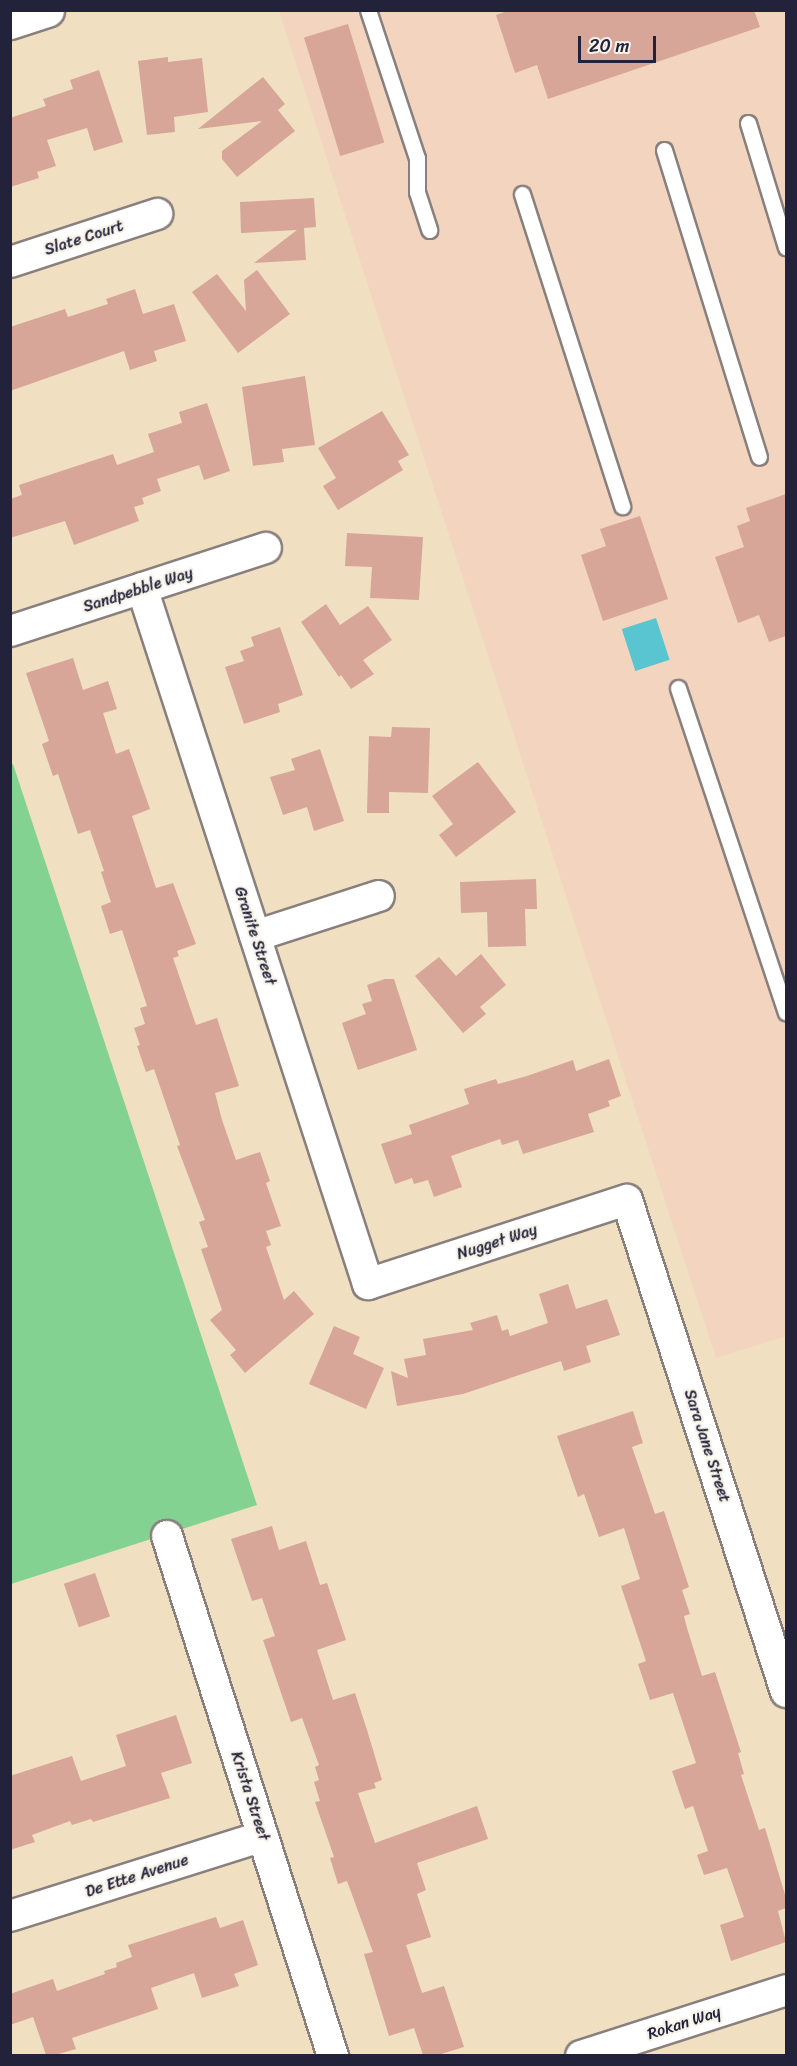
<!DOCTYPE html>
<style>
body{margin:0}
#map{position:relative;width:797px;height:2066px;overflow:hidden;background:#f0dfc1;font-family:Sriracha,sans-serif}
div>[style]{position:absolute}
.built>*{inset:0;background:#f3d4bf}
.green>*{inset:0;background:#84d291}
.water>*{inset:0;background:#59c5d1;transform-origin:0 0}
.building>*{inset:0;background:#d7a699;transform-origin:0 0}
.roads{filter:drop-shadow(2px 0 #89807e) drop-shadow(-2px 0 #89807e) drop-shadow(0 2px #89807e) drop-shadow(0 -2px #89807e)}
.lane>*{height:15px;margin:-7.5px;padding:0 7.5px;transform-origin:7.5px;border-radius:7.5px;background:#fff}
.street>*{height:30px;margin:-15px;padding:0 15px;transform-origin:15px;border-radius:15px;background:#fff}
.secondary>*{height:33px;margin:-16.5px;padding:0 16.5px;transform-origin:16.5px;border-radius:16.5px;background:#fff}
span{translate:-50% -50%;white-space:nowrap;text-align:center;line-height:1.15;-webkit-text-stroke:4.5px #f7f3e8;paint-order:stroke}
.street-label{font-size:16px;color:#22223b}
.frame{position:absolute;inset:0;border:12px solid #22223b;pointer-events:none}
.scale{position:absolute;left:578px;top:36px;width:78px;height:27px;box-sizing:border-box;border:3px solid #22223b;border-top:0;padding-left:8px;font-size:18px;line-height:21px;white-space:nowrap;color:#22223b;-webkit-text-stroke:4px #f7f3e8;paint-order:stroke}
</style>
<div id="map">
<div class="built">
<div style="clip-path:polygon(279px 11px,786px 11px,786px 1336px,716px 1358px)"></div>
</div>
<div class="green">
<div style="clip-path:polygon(13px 764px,257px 1505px,11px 1584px,10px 765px)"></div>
</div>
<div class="water">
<div style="left:656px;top:618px;width:44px;height:36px;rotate:72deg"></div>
</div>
<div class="building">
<div style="clip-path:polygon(510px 10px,754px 10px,760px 27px,548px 99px,537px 65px,515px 73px,496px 15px)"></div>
<div style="left:348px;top:24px;width:124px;height:46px;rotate:73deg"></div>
<div style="clip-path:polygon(168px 57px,168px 62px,202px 58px,208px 112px,174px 117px,175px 132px,147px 135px,138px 61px)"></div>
<div style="clip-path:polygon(99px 70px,123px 142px,94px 151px,87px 128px,47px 140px,56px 166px,37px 172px,39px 178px,10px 187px,10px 118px,46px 106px,43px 99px,73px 89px,70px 80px)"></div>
<div style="clip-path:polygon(263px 77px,285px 104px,278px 110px,295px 131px,237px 177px,222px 159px,222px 151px,262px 121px,198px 129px)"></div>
<div style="clip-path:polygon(314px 198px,316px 227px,304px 228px,306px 260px,254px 263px,297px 230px,241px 233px,240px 202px)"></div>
<div style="clip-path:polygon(257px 270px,290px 314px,238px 353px,192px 292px,217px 274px,246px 311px,244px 280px)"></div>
<div style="clip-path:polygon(135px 289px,143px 314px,174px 304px,186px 341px,154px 351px,157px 361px,130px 370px,124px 351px,10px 391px,10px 327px,65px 309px,68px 317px,108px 304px,106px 299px)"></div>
<div style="clip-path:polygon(305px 376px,315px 445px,282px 449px,284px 462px,253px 466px,242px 387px)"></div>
<div style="clip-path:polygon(207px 403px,230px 471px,204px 480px,199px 465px,157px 479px,161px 491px,142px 498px,144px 504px,134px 507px,139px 521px,74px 545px,65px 521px,10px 538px,10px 499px,22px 495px,19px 485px,113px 454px,117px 465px,154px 452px,148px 434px,182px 423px,179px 412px)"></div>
<div style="clip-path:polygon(382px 411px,409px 455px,398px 461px,403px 470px,338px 510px,323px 486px,336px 478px,318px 448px)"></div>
<div style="clip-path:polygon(786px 494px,786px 636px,769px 642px,759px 615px,738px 623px,715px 557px,744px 547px,737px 526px,750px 521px,746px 508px)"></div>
<div style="clip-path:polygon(640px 516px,668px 599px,603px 621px,581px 555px,606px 546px,600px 529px)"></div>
<div style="clip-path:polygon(347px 533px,423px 537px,419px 600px,370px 598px,372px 567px,345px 566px)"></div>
<div style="clip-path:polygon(326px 604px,340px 625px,368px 606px,392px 640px,363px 660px,374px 674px,351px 689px,341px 675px,339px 677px,301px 622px)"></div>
<div style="clip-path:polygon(280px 627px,303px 695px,278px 704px,280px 712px,244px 724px,225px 667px,244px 661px,240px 651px,254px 646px,251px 637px)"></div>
<div style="clip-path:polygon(73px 658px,83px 690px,108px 681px,117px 709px,103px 713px,116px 754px,129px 749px,150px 809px,132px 816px,156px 888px,173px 883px,196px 944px,177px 951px,179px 956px,173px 958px,196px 1025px,217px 1018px,239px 1086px,215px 1093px,222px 1120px,236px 1160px,260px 1152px,270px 1181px,266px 1183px,281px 1226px,266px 1231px,271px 1245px,266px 1247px,284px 1300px,294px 1291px,314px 1314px,245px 1373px,230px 1355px,236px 1350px,210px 1320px,222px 1310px,201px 1249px,208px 1247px,199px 1222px,205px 1220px,177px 1146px,180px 1145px,154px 1069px,146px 1072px,137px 1046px,140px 1045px,134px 1028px,145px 1024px,140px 1008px,147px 1006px,122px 930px,110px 934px,101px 906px,111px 902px,101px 872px,104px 871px,90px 830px,78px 834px,58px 774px,53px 776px,42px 744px,49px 741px,26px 673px)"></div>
<div style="clip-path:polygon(392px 727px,430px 728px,428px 793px,389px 792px,389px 813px,367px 813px,369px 736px,391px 737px)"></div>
<div style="clip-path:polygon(320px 749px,344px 821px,314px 831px,307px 807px,283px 815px,270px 777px,295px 770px,291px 759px)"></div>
<div style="clip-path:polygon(478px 762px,516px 812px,456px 857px,439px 835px,453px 824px,432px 796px)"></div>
<div style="clip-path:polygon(536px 879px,537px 909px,525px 909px,526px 946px,488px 947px,487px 912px,461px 913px,460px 882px)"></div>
<div style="clip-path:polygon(481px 954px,506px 985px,480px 1007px,486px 1014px,463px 1033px,415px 976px,439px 957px,456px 976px)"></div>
<div style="clip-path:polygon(385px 979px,394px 979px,417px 1050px,358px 1070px,342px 1023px,366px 1014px,362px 1004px,372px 1001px,367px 985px)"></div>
<div style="clip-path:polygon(609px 1059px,621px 1096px,608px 1101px,610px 1106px,588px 1114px,594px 1132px,523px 1154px,518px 1140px,502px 1145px,500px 1139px,451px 1156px,462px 1187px,434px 1197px,428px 1180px,414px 1184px,412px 1178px,395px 1184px,381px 1144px,412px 1134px,409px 1125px,469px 1104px,464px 1089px,496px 1079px,498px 1084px,527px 1076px,573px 1060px,576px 1071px)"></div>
<div style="clip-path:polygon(568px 1284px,576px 1309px,607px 1299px,620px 1335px,586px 1346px,591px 1362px,564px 1371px,561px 1361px,463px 1394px,397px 1406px,391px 1371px,408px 1378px,404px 1359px,426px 1355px,423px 1339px,473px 1330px,470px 1323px,497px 1315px,502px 1331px,508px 1329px,510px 1336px,548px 1323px,539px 1294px)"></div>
<div style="clip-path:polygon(334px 1326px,360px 1337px,353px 1354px,384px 1368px,366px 1409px,309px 1384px)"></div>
<div style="clip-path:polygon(633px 1411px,643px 1443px,632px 1447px,655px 1514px,664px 1511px,689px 1587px,682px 1590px,690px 1614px,684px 1616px,687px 1628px,702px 1676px,715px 1672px,741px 1752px,738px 1753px,744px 1774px,741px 1775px,759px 1830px,765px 1828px,786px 1898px,786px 1908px,778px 1911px,786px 1942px,731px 1961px,720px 1925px,744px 1917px,727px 1868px,704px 1875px,697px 1855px,708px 1851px,693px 1806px,685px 1809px,672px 1771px,696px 1763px,673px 1693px,650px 1700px,638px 1664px,646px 1661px,621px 1586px,640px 1579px,624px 1528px,599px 1537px,584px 1494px,578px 1497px,557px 1436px)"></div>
<div style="clip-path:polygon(272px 1526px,279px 1550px,306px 1541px,320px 1585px,327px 1583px,346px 1640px,317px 1650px,333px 1700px,355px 1693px,367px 1730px,382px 1780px,374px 1783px,376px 1788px,358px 1793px,375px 1843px,477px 1806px,488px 1839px,417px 1863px,426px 1890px,417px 1894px,431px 1937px,406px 1945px,422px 1993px,444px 1986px,464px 2047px,438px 2055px,423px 2055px,414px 2028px,389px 2036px,364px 1954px,373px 1952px,347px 1881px,338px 1884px,330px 1858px,334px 1857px,315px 1802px,320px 1801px,314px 1782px,319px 1780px,315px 1767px,319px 1765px,302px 1718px,291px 1722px,263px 1640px,275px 1636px,262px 1598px,252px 1601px,231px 1539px)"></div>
<div style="left:95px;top:1573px;width:46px;height:33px;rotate:71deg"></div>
<div style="clip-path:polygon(176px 1715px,192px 1763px,161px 1773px,170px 1798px,93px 1822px,91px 1819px,72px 1825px,70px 1821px,32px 1835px,35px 1842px,10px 1850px,10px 1776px,72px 1756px,81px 1781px,126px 1766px,116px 1735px)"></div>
<div style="clip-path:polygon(216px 1917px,220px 1928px,243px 1920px,258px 1965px,234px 1974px,239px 1986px,202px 1998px,194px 1973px,151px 1988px,158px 2009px,72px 2038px,76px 2049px,55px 2055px,46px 2055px,33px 2017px,10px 2025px,10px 1994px,53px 1979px,57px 1991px,105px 1974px,104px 1971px,117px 1967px,116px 1963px,132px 1957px,128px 1945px)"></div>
</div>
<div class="roads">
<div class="lane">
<div style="left:368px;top:10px;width:156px;rotate:71.7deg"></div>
<div style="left:417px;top:158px;width:34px;rotate:90deg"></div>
<div style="left:417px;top:192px;width:40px;rotate:72deg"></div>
<div style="left:748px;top:123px;width:130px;rotate:73deg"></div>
<div style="left:664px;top:150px;width:321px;rotate:72.8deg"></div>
<div style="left:522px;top:194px;width:328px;rotate:72.2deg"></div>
<div style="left:678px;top:688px;width:342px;rotate:71.6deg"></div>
</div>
<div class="street">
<div style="left:10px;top:262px;width:155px;rotate:-18.1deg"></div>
<div style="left:142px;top:588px;width:732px;rotate:72.01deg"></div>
<div style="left:368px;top:1284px;width:272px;rotate:-18deg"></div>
<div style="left:627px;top:1200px;width:517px;rotate:72.09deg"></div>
<div style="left:10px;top:631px;width:269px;rotate:-18deg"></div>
<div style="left:255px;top:936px;width:130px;rotate:-17.9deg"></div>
<div style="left:167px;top:1536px;width:546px;rotate:72.3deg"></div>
<div style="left:10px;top:1916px;width:265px;rotate:-17.5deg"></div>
<div style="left:581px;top:2056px;width:215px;rotate:-17.8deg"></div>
</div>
<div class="secondary">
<div style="left:10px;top:22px;width:39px;rotate:-18deg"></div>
</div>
</div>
<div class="street-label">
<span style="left:84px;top:238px;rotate:-18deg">Slate Court</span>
<span style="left:138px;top:590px;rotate:-18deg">Sandpebble Way</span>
<span style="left:255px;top:936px;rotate:72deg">Granite Street</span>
<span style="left:497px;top:1242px;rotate:-18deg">Nugget Way</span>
<span style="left:707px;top:1446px;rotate:72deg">Sara Jane Street</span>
<span style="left:250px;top:1796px;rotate:72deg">Krista Street</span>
<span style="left:137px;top:1876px;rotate:-18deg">De Ette Avenue</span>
<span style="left:684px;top:2023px;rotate:-18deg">Rokan Way</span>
</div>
<div class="frame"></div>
<div class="scale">20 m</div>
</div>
